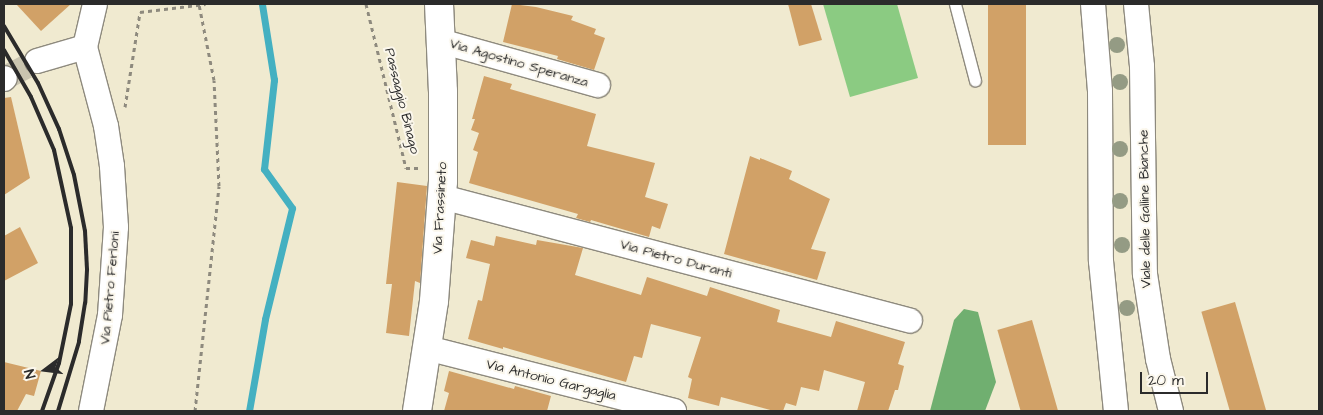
<!DOCTYPE html>
<style>
body{margin:0}
#map{position:relative;width:1323px;height:415px;overflow:hidden;background:#f0ead0;font-family:"Architects Daughter",sans-serif}
div>[style]{position:absolute}
.green>*{inset:0;background:#8bcb82}
.forest>*{inset:0;background:#70af70}
.stream>*{height:7px;margin:-3.5px;padding:0 3.5px;transform-origin:3.5px;border-radius:3.5px;background:#44b0c1}
.building>*{inset:0;background:#d1a167;transform-origin:0 0}
.minor-tunnel>*{height:24px;margin-top:-12px;transform-origin:0;background:repeating-linear-gradient(90deg,#c9c4af 0 24px,transparent 0 36px)}
.path>*{height:3px;margin-top:-1.5px;transform-origin:0;background:repeating-linear-gradient(90deg,#8e8a7e 0 4px,transparent 0 8px)}
.roads{filter:drop-shadow(1px 0 #8e8a7e) drop-shadow(-1px 0 #8e8a7e) drop-shadow(0 1px #8e8a7e) drop-shadow(0 -1px #8e8a7e)}
.service>*{height:11px;margin:-5.5px;padding:0 5.5px;transform-origin:5.5px;border-radius:5.5px;background:#fff}
.minor>*{height:24px;margin:-12px;padding:0 12px;transform-origin:12px;border-radius:12px;background:#fff}
.tertiary>*{height:28px;margin:-14px;padding:0 14px;transform-origin:14px;border-radius:14px;background:#fff}
.rail>*{height:4px;margin:-2px;padding:0 2px;transform-origin:2px;border-radius:2px;background:#2b2b2b}
.path-bridge>*{height:3px;margin-top:-1.5px;transform-origin:0;background:repeating-linear-gradient(90deg,#8e8a7e 0 4px,transparent 0 8px)}
.trees>*{width:16px;height:16px;margin:-8px;border-radius:50%;background:#949b84}
span{translate:-50% -50%;white-space:nowrap;text-align:center;line-height:1.15;-webkit-text-stroke:4px #fbf7ec;paint-order:stroke}
.street-label{font-size:14px;color:#2b2b2b}
.frame{position:absolute;inset:0;border:5px solid #2b2b2b;pointer-events:none}
.north{position:absolute;left:20px;top:345px;width:50px;height:50px;-webkit-text-stroke:4px #fbf7ec;paint-order:stroke;rotate:255deg;font-size:14px;font-weight:700;line-height:20px;text-align:center;color:#2b2b2b}
.north::after{content:'';display:block;margin:auto;width:18px;height:22px;background:#2b2b2b;clip-path:polygon(50% 0,100% 100%,50% 72%,0 100%)}
.scale{position:absolute;left:1140px;top:372px;width:68px;height:22px;box-sizing:border-box;border:2px solid #2b2b2b;border-top:0;padding-left:6px;font-size:15px;line-height:18px;white-space:nowrap;color:#2b2b2b;-webkit-text-stroke:4px #fbf7ec;paint-order:stroke}
</style>
<div id="map">
<div class="green">
<div style="clip-path:polygon(823px 4px,897px 4px,918px 78px,850px 97px)"></div>
</div>
<div class="forest">
<div style="clip-path:polygon(964px 309px,978px 312px,996px 382px,985px 411px,930px 411px,954px 320px)"></div>
</div>
<div class="stream">
<div style="left:249px;top:411px;width:93px;rotate:-80.1deg"></div>
<div style="left:265px;top:319px;width:114px;rotate:-76.3deg"></div>
<div style="left:292px;top:208px;width:48px;rotate:-125.7deg"></div>
<div style="left:264px;top:169px;width:90px;rotate:-83.6deg"></div>
<div style="left:274px;top:80px;width:77px;rotate:-99deg"></div>
</div>
<div class="building">
<div style="clip-path:polygon(16px 4px,71px 4px,41px 31px)"></div>
<div style="clip-path:polygon(512px 4px,536px 7px,573px 16px,571px 20px,596px 29px,594px 34px,605px 38px,594px 70px,557px 59px,558px 56px,503px 42px)"></div>
<div style="clip-path:polygon(788px 4px,811px 4px,822px 40px,799px 46px)"></div>
<div style="left:988px;top:4px;width:38px;height:141px"></div>
<div style="clip-path:polygon(484px 76px,512px 84px,510px 89px,596px 114px,587px 146px,655px 163px,645px 197px,668px 204px,660px 229px,652px 226px,649px 237px,591px 220px,590px 222px,576px 218px,578px 214px,469px 183px,478px 152px,473px 150px,479px 133px,471px 130px,475px 119px,472px 119px)"></div>
<div style="clip-path:polygon(11px 97px,30px 178px,4px 195px,4px 98px)"></div>
<div style="clip-path:polygon(750px 156px,760px 160px,760px 158px,792px 171px,789px 179px,830px 199px,811px 249px,826px 252px,817px 280px,724px 254px)"></div>
<div style="clip-path:polygon(397px 182px,427px 186px,420px 283px,415px 281px,409px 336px,386px 333px,392px 284px,386px 284px)"></div>
<div style="clip-path:polygon(20px 227px,38px 263px,4px 281px,4px 236px)"></div>
<div style="clip-path:polygon(496px 236px,536px 245px,537px 240px,583px 248px,575px 275px,641px 295px,647px 277px,707px 296px,710px 287px,780px 310px,777px 322px,831px 337px,836px 321px,905px 342px,898px 364px,904px 366px,898px 390px,895px 390px,888px 411px,857px 411px,865px 382px,824px 370px,819px 391px,801px 387px,796px 406px,786px 403px,783px 411px,774px 411px,721px 397px,719px 406px,688px 398px,692px 379px,688px 377px,701px 337px,651px 324px,642px 358px,634px 356px,626px 382px,503px 347px,503px 349px,468px 339px,478px 300px,482px 301px,490px 264px,466px 258px,471px 240px,494px 246px)"></div>
<div style="left:1235px;top:302px;width:114px;height:35px;rotate:74deg"></div>
<div style="left:1032px;top:320px;width:95px;height:36px;rotate:74deg"></div>
<div style="clip-path:polygon(4px 362px,41px 371px,34px 396px,26px 394px,17px 411px,4px 411px)"></div>
<div style="clip-path:polygon(449px 371px,514px 389px,515px 386px,551px 396px,547px 411px,444px 411px,449px 393px,444px 391px)"></div>
</div>
<div class="minor-tunnel">
<div style="left:5px;top:78px;width:36px;rotate:-28deg"></div>
</div>
<div class="path">
<div style="left:366px;top:4px;width:169px;rotate:76.3deg"></div>
<div style="left:406px;top:168px;width:12px"></div>
<div style="left:125px;top:107px;width:96px;rotate:-81deg"></div>
<div style="left:195px;top:411px;width:226px;rotate:-83.9deg"></div>
<div style="left:219px;top:186px;width:106px;rotate:-92.7deg"></div>
<div style="left:214px;top:80px;width:77px;rotate:-101.2deg"></div>
</div>
<div class="roads">
<div class="service">
<div style="left:955px;top:4px;width:79px;rotate:75.3deg"></div>
</div>
<div class="minor">
<div style="left:1093px;top:4px;width:87px;rotate:85.4deg"></div>
<div style="left:1100px;top:91px;width:170px;rotate:89.7deg"></div>
<div style="left:1101px;top:261px;width:151px;rotate:84.3deg"></div>
<div style="left:1136px;top:4px;width:62px;rotate:84.5deg"></div>
<div style="left:1142px;top:66px;width:208px;rotate:89.2deg"></div>
<div style="left:1145px;top:274px;width:86px;rotate:81.3deg"></div>
<div style="left:1158px;top:359px;width:54px;rotate:76deg"></div>
<div style="left:440px;top:41px;width:164px;rotate:15.6deg"></div>
<div style="left:37px;top:61px;width:50px;rotate:-16.3deg"></div>
<div style="left:4px;top:79px;width:1px;rotate:-45deg"></div>
<div style="left:442px;top:197px;width:484px;rotate:14.8deg"></div>
<div style="left:427px;top:348px;width:255px;rotate:14.3deg"></div>
<div style="left:91px;top:411px;width:98px;rotate:-78.8deg"></div>
<div style="left:110px;top:315px;width:88px;rotate:-86.1deg"></div>
<div style="left:116px;top:227px;width:61px;rotate:-93.8deg"></div>
<div style="left:112px;top:166px;width:40px;rotate:-98.5deg"></div>
<div style="left:106px;top:126px;width:82px;rotate:-104.9deg"></div>
<div style="left:85px;top:47px;width:44px;rotate:-76.9deg"></div>
</div>
<div class="tertiary">
<div style="left:417px;top:411px;width:111px;rotate:-81.2deg"></div>
<div style="left:434px;top:301px;width:120px;rotate:-85.7deg"></div>
<div style="left:443px;top:181px;width:89px;rotate:-90deg"></div>
<div style="left:443px;top:92px;width:88px;rotate:-92.6deg"></div>
</div>
</div>
<div class="rail">
<div style="left:4px;top:26px;width:66px;rotate:59.2deg"></div>
<div style="left:38px;top:83px;width:51px;rotate:65.5deg"></div>
<div style="left:59px;top:129px;width:48px;rotate:71.9deg"></div>
<div style="left:74px;top:175px;width:57px;rotate:78.9deg"></div>
<div style="left:85px;top:231px;width:39px;rotate:87deg"></div>
<div style="left:87px;top:270px;width:33px;rotate:93deg"></div>
<div style="left:85px;top:303px;width:39px;rotate:99deg"></div>
<div style="left:79px;top:342px;width:72px;rotate:106.9deg"></div>
<div style="left:4px;top:50px;width:54px;rotate:60.1deg"></div>
<div style="left:31px;top:97px;width:58px;rotate:66.5deg"></div>
<div style="left:54px;top:150px;width:80px;rotate:77.7deg"></div>
<div style="left:71px;top:228px;width:76px;rotate:90deg"></div>
<div style="left:71px;top:304px;width:60px;rotate:101.5deg"></div>
<div style="left:59px;top:363px;width:51px;rotate:109.5deg"></div>
</div>
<div class="path-bridge">
<div style="left:140px;top:12px;width:66px;rotate:-6.9deg"></div>
</div>
<div class="trees">
<div style="left:1117px;top:45px"></div>
<div style="left:1120px;top:82px"></div>
<div style="left:1120px;top:149px"></div>
<div style="left:1120px;top:201px"></div>
<div style="left:1122px;top:245px"></div>
<div style="left:1127px;top:308px"></div>
</div>
<div class="street-label">
<span style="left:519px;top:63px;rotate:16deg">Via Agostino Speranza</span>
<span style="left:402px;top:101px;rotate:76deg">Passaggio Binago</span>
<span style="left:440px;top:208px;rotate:-87deg">Via Frassineto</span>
<span style="left:1145px;top:209px;rotate:-91deg">Viale delle Galline Bianche</span>
<span style="left:676px;top:259px;rotate:15deg">Via Pietro Duranti</span>
<span style="left:110px;top:288px;rotate:-85deg">Via Pietro Ferloni</span>
<span style="left:551px;top:380px;rotate:14deg">Via Antonio Gargaglia</span>
</div>
<div class="frame"></div>
<div class="north">N</div>
<div class="scale">20 m</div>
</div>
